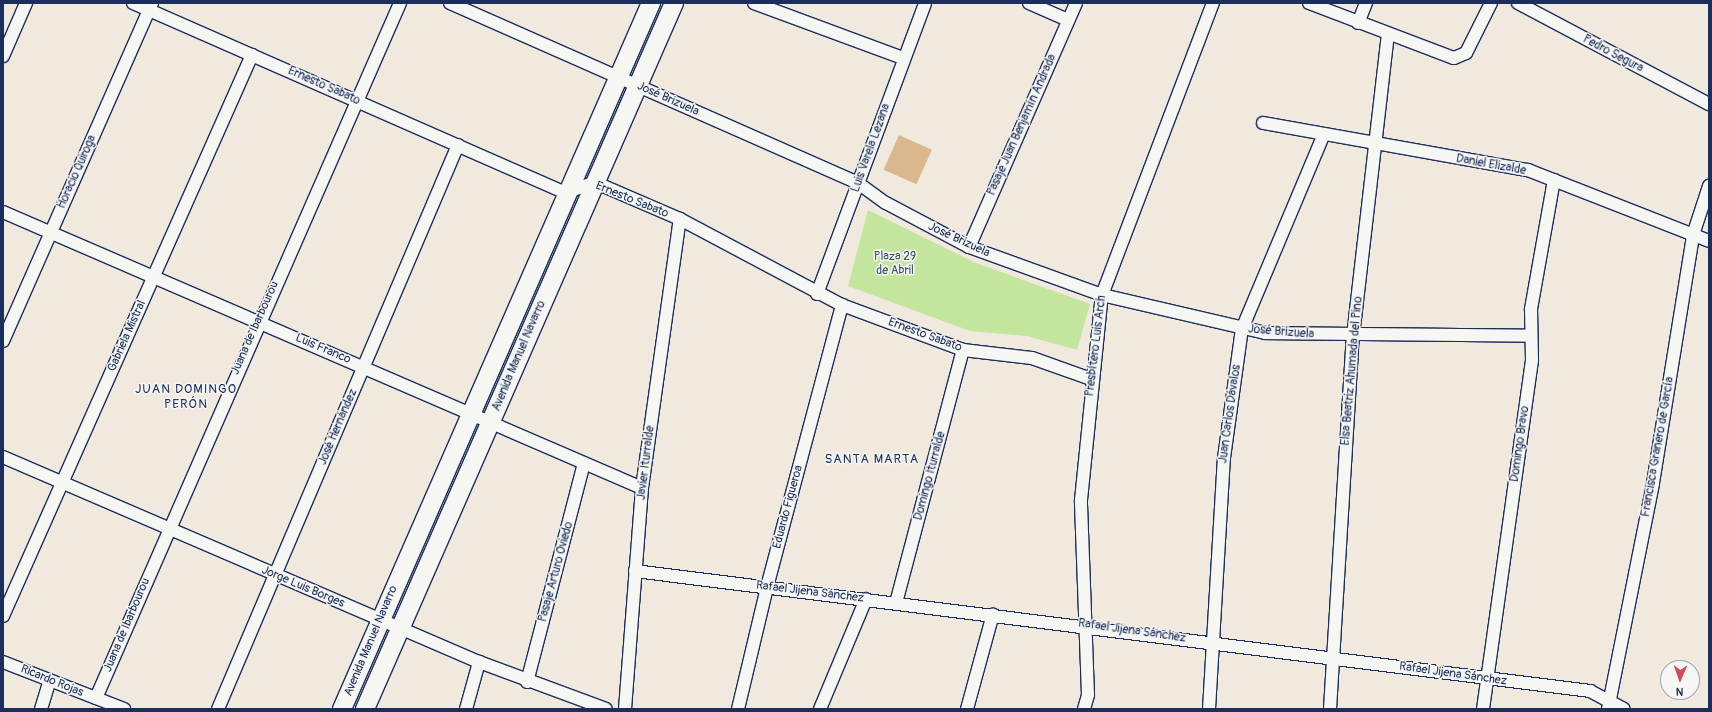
<!DOCTYPE html>
<meta charset="utf-8">
<style>
body{margin:0}
#map{position:relative;width:1712px;height:712px;overflow:hidden;background:#f1e9de;font-family:Pangolin,sans-serif}
div>[style]{position:absolute}
.green>*{inset:0;background:#c4e59e}
.building>*{inset:0;background:#dbb78d;transform-origin:0 0}
.roads{filter:drop-shadow(1px 0 #1b2f5e) drop-shadow(-1px 0 #1b2f5e) drop-shadow(0 1px #1b2f5e) drop-shadow(0 -1px #1b2f5e)}
.street>*{height:12px;margin:-6px;padding:0 6px;transform-origin:6px;border-radius:6px;background:#f6f6f2}
.secondary>*{height:18px;margin:-9px;padding:0 9px;transform-origin:9px;border-radius:9px;background:#f6f6f2}
span{translate:-50% -50%;white-space:nowrap;text-align:center;line-height:1.15;-webkit-text-stroke:3px #f6f6f2;paint-order:stroke}
.street-label{font-size:12px;color:#1b2f5e}
.park-label{font-size:12px;color:#3d536b}
.neighbourhood-label{font-size:13px;color:#1b2f5e;letter-spacing:1px}
.frame{position:absolute;inset:0;border:4px solid #1b2f5e;pointer-events:none}
.north{position:absolute;left:1660px;top:660px;width:40px;height:40px;box-sizing:border-box;background:#f6f6f2;border:1px solid #9ea6b7;border-radius:50%;rotate:182deg;font-size:11px;font-weight:700;line-height:16px;text-align:center;color:#1b2f5e}
.north::after{content:'';display:block;margin:auto;width:14px;height:18px;background:#d1495b;clip-path:polygon(50% 0,100% 100%,50% 72%,0 100%)}
</style>
<div id="map">
<div class="green">
<div style="clip-path:polygon(868px 210px,976px 263px,1090px 304px,1077px 350px,1027px 336px,970px 331px,848px 286px)"></div>
</div>
<div class="building">
<div style="left:899px;top:135px;width:36px;height:38px;rotate:24deg"></div>
</div>
<div class="roads">
<div class="street">
<div style="left:133px;top:3px;width:473px;rotate:23.7deg"></div>
<div style="left:566px;top:193px;width:30px;rotate:-21deg"></div>
<div style="left:594px;top:182px;width:94px;rotate:23.3deg"></div>
<div style="left:680px;top:219px;width:183px;rotate:28deg"></div>
<div style="left:842px;top:305px;width:129px;rotate:20.4deg"></div>
<div style="left:963px;top:350px;width:69px;rotate:6.6deg"></div>
<div style="left:1032px;top:358px;width:63px;rotate:19.6deg"></div>
<div style="left:450px;top:3px;width:446px;rotate:23.8deg"></div>
<div style="left:858px;top:183px;width:34px;rotate:36deg"></div>
<div style="left:886px;top:203px;width:94px;rotate:27.9deg"></div>
<div style="left:969px;top:247px;width:141px;rotate:19.8deg"></div>
<div style="left:1102px;top:295px;width:167px;rotate:13.1deg"></div>
<div style="left:1265px;top:333px;width:266px;rotate:0.6deg"></div>
<div style="left:754px;top:3px;width:159px;rotate:20.3deg"></div>
<div style="left:1029px;top:3px;width:43px;rotate:23.6deg"></div>
<div style="left:1309px;top:3px;width:155px;rotate:20.8deg"></div>
<div style="left:1454px;top:58px;width:13px;rotate:-23deg"></div>
<div style="left:1466px;top:53px;width:56px;rotate:-63.4deg"></div>
<div style="left:1518px;top:3px;width:216px;rotate:27.9deg"></div>
<div style="left:1358px;top:23px;width:22px;rotate:-68deg"></div>
<div style="left:3px;top:56px;width:58px;rotate:-66.5deg"></div>
<div style="left:1263px;top:123px;width:269px;rotate:10.1deg"></div>
<div style="left:1528px;top:170px;width:194px;rotate:21.4deg"></div>
<div style="left:3px;top:212px;width:696px;rotate:23.36deg"></div>
<div style="left:969px;top:247px;width:266px;rotate:-66.3deg"></div>
<div style="left:817px;top:294px;width:310px;rotate:-69.6deg"></div>
<div style="left:3px;top:341px;width:369px;rotate:-66.2deg"></div>
<div style="left:3px;top:457px;width:518px;rotate:23.3deg"></div>
<div style="left:479px;top:662px;width:135px;rotate:20.3deg"></div>
<div style="left:635px;top:571px;width:963px;rotate:7.16deg"></div>
<div style="left:1590px;top:691px;width:38px;rotate:28deg"></div>
<div style="left:896px;top:603px;width:262px;rotate:-75.2deg"></div>
<div style="left:3px;top:616px;width:614px;rotate:-66.07deg"></div>
<div style="left:3px;top:662px;width:130px;rotate:21.2deg"></div>
<div style="left:527px;top:682px;width:226px;rotate:-75.4deg"></div>
<div style="left:96px;top:698px;width:759px;rotate:-66.37deg"></div>
<div style="left:41px;top:709px;width:30px;rotate:-73deg"></div>
<div style="left:218px;top:709px;width:613px;rotate:-66.95deg"></div>
<div style="left:466px;top:709px;width:49px;rotate:-74.5deg"></div>
<div style="left:625px;top:709px;width:222px;rotate:-85.6deg"></div>
<div style="left:642px;top:488px;width:272px;rotate:-82deg"></div>
<div style="left:738px;top:709px;width:125px;rotate:-76.6deg"></div>
<div style="left:767px;top:587px;width:292px;rotate:-75.1deg"></div>
<div style="left:820px;top:709px;width:119px;rotate:-67.3deg"></div>
<div style="left:967px;top:709px;width:98px;rotate:-74.7deg"></div>
<div style="left:1084px;top:709px;width:15px;rotate:-74deg"></div>
<div style="left:1088px;top:695px;width:195px;rotate:-92.1deg"></div>
<div style="left:1081px;top:500px;width:206px;rotate:-84.2deg"></div>
<div style="left:1102px;top:295px;width:312px;rotate:-69.2deg"></div>
<div style="left:1209px;top:709px;width:251px;rotate:-86.6deg"></div>
<div style="left:1224px;top:458px;width:130px;rotate:-82.1deg"></div>
<div style="left:1242px;top:329px;width:209px;rotate:-67.2deg"></div>
<div style="left:1330px;top:709px;width:374px;rotate:-86.5deg"></div>
<div style="left:1353px;top:336px;width:304px;rotate:-83.4deg"></div>
<div style="left:1483px;top:709px;width:352px;rotate:-82deg"></div>
<div style="left:1532px;top:360px;width:51px;rotate:-91.1deg"></div>
<div style="left:1531px;top:309px;width:131px;rotate:-79.9deg"></div>
<div style="left:1608px;top:709px;width:230px;rotate:-78.7deg"></div>
<div style="left:1653px;top:483px;width:251px;rotate:-80.8deg"></div>
<div style="left:1693px;top:235px;width:52px;rotate:-71.9deg"></div>
</div>
<div class="secondary">
<div style="left:342px;top:709px;width:771px;rotate:-66.36deg"></div>
<div style="left:365px;top:709px;width:771px;rotate:-66.36deg"></div>
</div>
</div>
<div class="street-label">
<span style="left:1613px;top:54px;rotate:28deg">Pedro Segura</span>
<span style="left:324px;top:86px;rotate:24deg">Ernesto Sabato</span>
<span style="left:668px;top:99px;rotate:24deg">José Brizuela</span>
<span style="left:1022px;top:125px;rotate:-66deg">Pasaje Juan Benjamín Andrada</span>
<span style="left:871px;top:148px;rotate:-70deg">Luis Varela Lezana</span>
<span style="left:1491px;top:165px;rotate:10deg">Daniel Elizalde</span>
<span style="left:77px;top:172px;rotate:-66deg">Horacio Quiroga</span>
<span style="left:632px;top:200px;rotate:22deg">Ernesto Sabato</span>
<span style="left:959px;top:240px;rotate:25deg">José Brizuela</span>
<span style="left:255px;top:328px;rotate:-66deg">Juana de Ibarbourou</span>
<span style="left:1281px;top:332px;rotate:5deg">José Brizuela</span>
<span style="left:925px;top:335px;rotate:20deg">Ernesto Sabato</span>
<span style="left:127px;top:336px;rotate:-66deg">Gabriela Mistral</span>
<span style="left:1096px;top:346px;rotate:-83deg">Presbítero Luis Arch</span>
<span style="left:323px;top:349px;rotate:23deg">Luis Franco</span>
<span style="left:519px;top:356px;rotate:-67deg">Avenida Manuel Navarro</span>
<span style="left:1352px;top:371px;rotate:-85deg">Elsa Beatriz Ahumada del Pino</span>
<span style="left:1230px;top:414px;rotate:-82deg">Juan Carlos Dávalos</span>
<span style="left:338px;top:427px;rotate:-67deg">José Hernández</span>
<span style="left:1520px;top:444px;rotate:-82deg">Domingo Bravo</span>
<span style="left:1658px;top:447px;rotate:-80deg">Francisca Granero de García</span>
<span style="left:646px;top:463px;rotate:-83deg">Javier Iturralde</span>
<span style="left:930px;top:476px;rotate:-75deg">Domingo Iturralde</span>
<span style="left:788px;top:507px;rotate:-75deg">Eduardo Figueroa</span>
<span style="left:556px;top:572px;rotate:-75deg">Pasaje Arturo Oviedo</span>
<span style="left:303px;top:587px;rotate:23deg">Jorge Luis Borges</span>
<span style="left:810px;top:592px;rotate:7deg">Rafael Jijena Sánchez</span>
<span style="left:127px;top:625px;rotate:-67deg">Juana de Ibarbourou</span>
<span style="left:1132px;top:631px;rotate:8deg">Rafael Jijena Sánchez</span>
<span style="left:371px;top:641px;rotate:-67deg">Avenida Manuel Navarro</span>
<span style="left:1453px;top:674px;rotate:8deg">Rafael Jijena Sánchez</span>
<span style="left:52px;top:681px;rotate:22deg">Ricardo Rojas</span>
</div>
<div class="park-label">
<span style="left:895px;top:264px">Plaza 29<br>de Abril</span>
</div>
<div class="neighbourhood-label">
<span style="left:186px;top:397px">JUAN DOMINGO<br>PERÓN</span>
<span style="left:872px;top:459px">SANTA MARTA</span>
</div>
<div class="frame"></div>
<div class="north">N</div>
</div>
